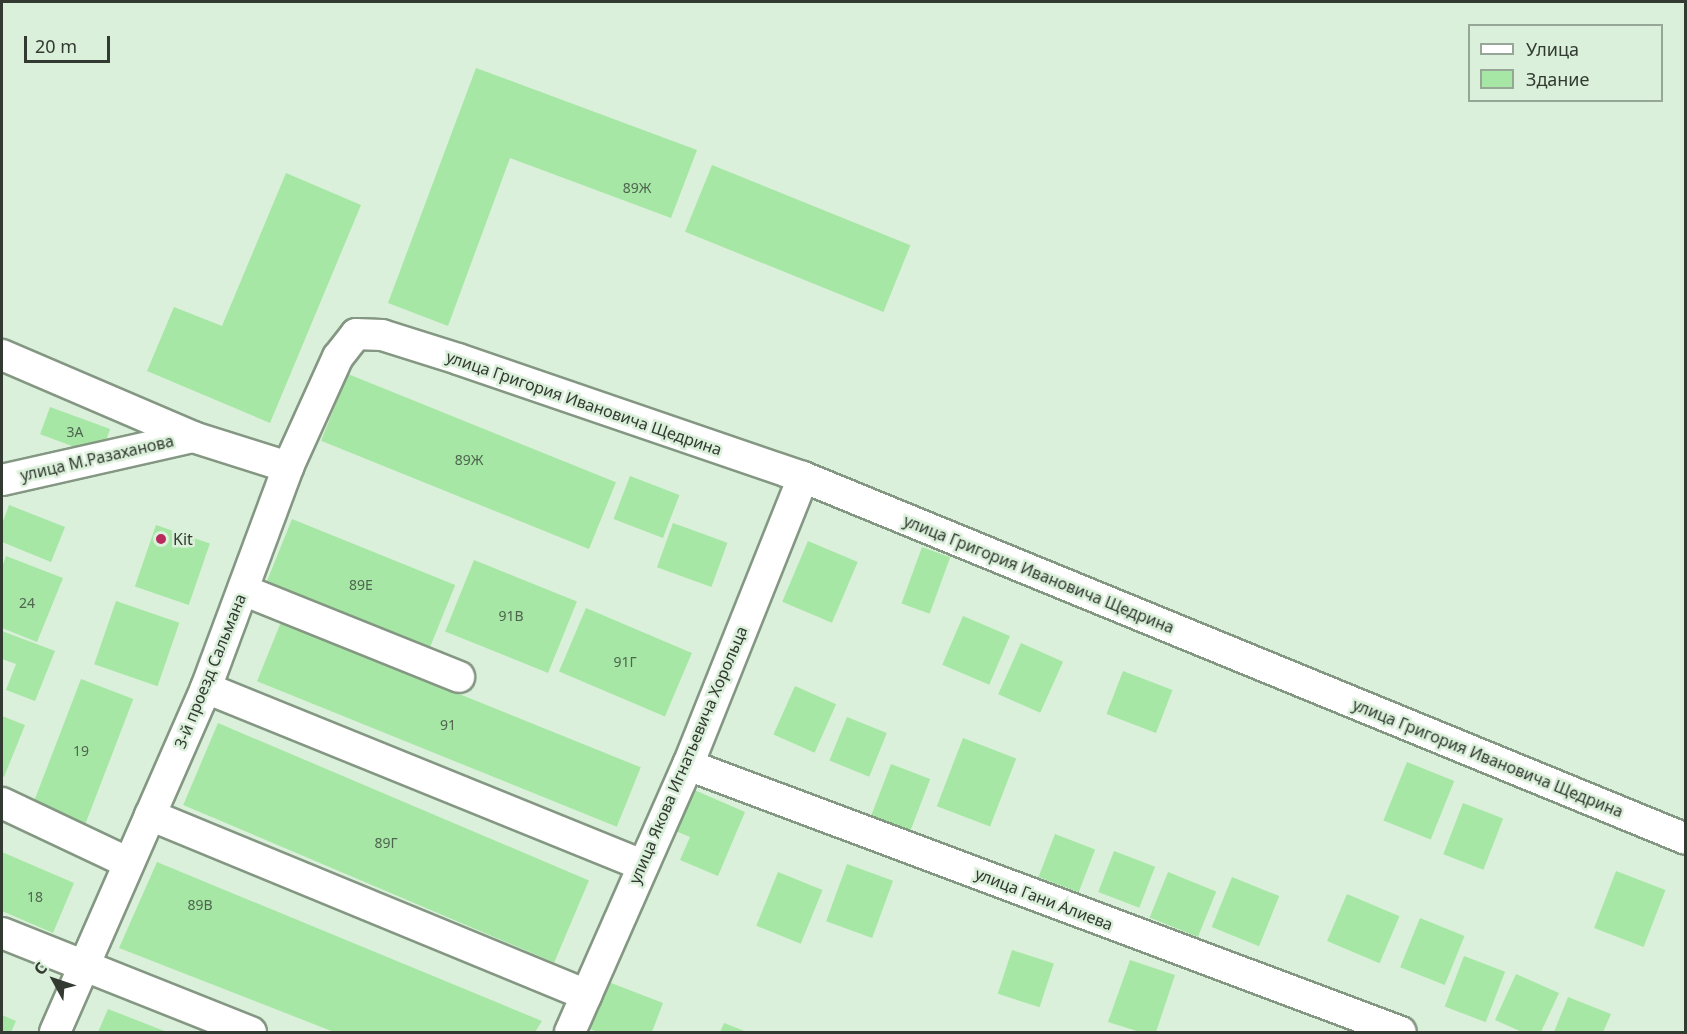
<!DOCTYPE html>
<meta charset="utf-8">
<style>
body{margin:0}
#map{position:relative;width:1687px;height:1034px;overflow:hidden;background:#dbf0da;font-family:"Noto Sans",sans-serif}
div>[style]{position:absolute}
.building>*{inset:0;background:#a6e7a5;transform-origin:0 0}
.roads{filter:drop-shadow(2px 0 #849783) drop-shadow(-2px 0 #849783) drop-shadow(0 2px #849783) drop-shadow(0 -2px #849783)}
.minor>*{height:30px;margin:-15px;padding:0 15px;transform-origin:15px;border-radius:15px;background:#fff}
.dots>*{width:16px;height:16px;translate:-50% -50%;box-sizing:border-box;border:3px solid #dbf0da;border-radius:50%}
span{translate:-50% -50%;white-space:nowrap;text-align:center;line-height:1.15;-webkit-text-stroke:5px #dbf0da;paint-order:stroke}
.number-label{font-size:14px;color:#4f654f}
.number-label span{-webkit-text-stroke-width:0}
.street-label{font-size:16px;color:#323a32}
.poi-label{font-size:16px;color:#323a32}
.left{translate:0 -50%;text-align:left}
.frame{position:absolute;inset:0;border:3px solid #323a32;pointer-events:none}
.legend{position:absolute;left:1468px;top:24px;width:195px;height:78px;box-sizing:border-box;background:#dbf0da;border:2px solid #97a797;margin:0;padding:8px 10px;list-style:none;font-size:18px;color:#323a32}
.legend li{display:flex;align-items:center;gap:12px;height:30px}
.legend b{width:30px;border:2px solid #97a797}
.north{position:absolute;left:24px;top:950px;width:60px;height:60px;-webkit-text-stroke:4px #dbf0da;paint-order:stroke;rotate:310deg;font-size:16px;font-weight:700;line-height:24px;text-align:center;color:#323a32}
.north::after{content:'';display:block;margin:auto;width:21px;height:27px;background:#323a32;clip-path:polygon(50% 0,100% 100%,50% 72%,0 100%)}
.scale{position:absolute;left:24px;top:36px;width:86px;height:27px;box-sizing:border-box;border:3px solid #323a32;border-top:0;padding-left:8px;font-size:18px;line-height:21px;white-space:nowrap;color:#323a32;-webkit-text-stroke:4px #dbf0da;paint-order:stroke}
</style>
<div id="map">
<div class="building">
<div style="clip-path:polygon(476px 68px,697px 150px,671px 218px,510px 158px,448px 326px,388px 303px)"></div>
<div style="left:712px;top:165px;width:214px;height:72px;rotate:22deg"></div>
<div style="clip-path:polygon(286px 173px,361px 205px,270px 423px,147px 371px,174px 307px,222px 326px)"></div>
<div style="left:348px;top:374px;width:289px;height:72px;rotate:22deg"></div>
<div style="left:50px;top:407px;width:64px;height:29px;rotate:20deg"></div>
<div style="left:630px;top:476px;width:53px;height:46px;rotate:21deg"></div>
<div style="clip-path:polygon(9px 505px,65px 527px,51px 562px,2px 542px,2px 524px)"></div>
<div style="left:292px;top:519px;width:176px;height:70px;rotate:22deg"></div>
<div style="left:673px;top:523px;width:58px;height:47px;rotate:20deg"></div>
<div style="left:156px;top:525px;width:57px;height:65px;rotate:19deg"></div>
<div style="left:808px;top:541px;width:54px;height:66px;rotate:23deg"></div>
<div style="left:922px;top:547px;width:30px;height:60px;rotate:20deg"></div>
<div style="clip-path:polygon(6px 556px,63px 578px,37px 642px,2px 628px,2px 567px)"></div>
<div style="left:474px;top:560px;width:111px;height:77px;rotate:22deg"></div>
<div style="left:116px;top:601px;width:67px;height:67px;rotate:19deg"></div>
<div style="left:586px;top:608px;width:115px;height:69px;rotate:23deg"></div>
<div style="left:963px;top:616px;width:51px;height:53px;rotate:23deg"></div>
<div style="left:281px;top:622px;width:388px;height:64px;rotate:22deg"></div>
<div style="clip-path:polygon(2px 631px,55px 651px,35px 701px,6px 690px,16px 664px,2px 659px)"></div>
<div style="left:1021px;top:643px;width:46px;height:56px;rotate:24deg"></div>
<div style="left:1123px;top:671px;width:53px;height:46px;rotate:21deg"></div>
<div style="left:81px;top:679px;width:56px;height:134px;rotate:21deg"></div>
<div style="left:795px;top:686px;width:45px;height:53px;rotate:24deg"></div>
<div style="clip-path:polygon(2px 716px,25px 725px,4px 777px,2px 776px)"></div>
<div style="left:847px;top:717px;width:43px;height:47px;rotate:22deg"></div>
<div style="left:218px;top:723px;width:403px;height:89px;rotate:23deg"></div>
<div style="left:963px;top:738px;width:57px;height:73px;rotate:21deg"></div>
<div style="left:1407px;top:762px;width:51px;height:63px;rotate:22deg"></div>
<div style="left:891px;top:764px;width:42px;height:55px;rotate:21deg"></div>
<div style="clip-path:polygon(692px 789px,745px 812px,718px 876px,680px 860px,690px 837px,673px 830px)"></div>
<div style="left:1463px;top:803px;width:43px;height:55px;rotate:21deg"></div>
<div style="left:1055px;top:834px;width:43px;height:46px;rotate:21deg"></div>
<div style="left:1114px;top:851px;width:44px;height:44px;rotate:21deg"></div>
<div style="clip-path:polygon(2px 852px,74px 883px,53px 933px,2px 911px)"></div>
<div style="clip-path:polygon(157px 862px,542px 1021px,535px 1032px,334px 1032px,119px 948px)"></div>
<div style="left:847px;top:864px;width:49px;height:61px;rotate:20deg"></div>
<div style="left:1616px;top:871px;width:53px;height:61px;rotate:21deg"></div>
<div style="left:778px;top:872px;width:48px;height:58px;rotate:22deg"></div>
<div style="left:1168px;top:872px;width:52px;height:49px;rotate:22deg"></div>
<div style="left:1232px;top:877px;width:51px;height:54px;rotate:22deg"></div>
<div style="left:1347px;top:894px;width:57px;height:51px;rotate:23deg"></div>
<div style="left:1420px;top:918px;width:48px;height:53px;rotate:22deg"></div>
<div style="left:1012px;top:950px;width:44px;height:46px;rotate:18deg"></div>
<div style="left:1464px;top:956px;width:44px;height:54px;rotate:21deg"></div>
<div style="clip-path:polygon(1130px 960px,1175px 975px,1156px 1032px,1140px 1032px,1108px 1022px)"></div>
<div style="clip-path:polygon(1516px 974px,1559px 993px,1541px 1032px,1522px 1032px,1495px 1020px)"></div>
<div style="clip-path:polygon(606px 981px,663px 1003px,652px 1032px,598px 1032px,587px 1028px)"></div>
<div style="clip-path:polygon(1568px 997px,1611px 1014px,1603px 1032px,1554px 1032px)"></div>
<div style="clip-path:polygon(108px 1009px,167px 1032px,98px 1032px)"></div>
<div style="clip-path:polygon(2px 1015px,16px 1021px,11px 1032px,2px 1032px)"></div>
<div style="clip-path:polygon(724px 1023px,747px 1032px,720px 1032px)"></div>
</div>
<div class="roads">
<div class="minor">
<div style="left:2px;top:355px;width:208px;rotate:23.2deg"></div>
<div style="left:193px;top:437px;width:100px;rotate:17.5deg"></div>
<div style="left:2px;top:480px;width:196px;rotate:-12.7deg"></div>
<div style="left:243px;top:590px;width:233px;rotate:21.9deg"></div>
<div style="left:206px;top:688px;width:470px;rotate:22.1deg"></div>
<div style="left:688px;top:765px;width:761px;rotate:20.53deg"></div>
<div style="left:2px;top:803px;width:140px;rotate:25.3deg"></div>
<div style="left:150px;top:815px;width:472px;rotate:22.4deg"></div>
<div style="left:2px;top:933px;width:268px;rotate:21.7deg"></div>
<div style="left:55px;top:1032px;width:376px;rotate:-66.3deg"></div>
<div style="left:206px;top:688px;width:236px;rotate:-69.6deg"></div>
<div style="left:288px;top:467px;width:121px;rotate:-65.6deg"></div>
<div style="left:338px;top:357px;width:29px;rotate:-52deg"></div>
<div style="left:356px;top:334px;width:26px;rotate:2deg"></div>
<div style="left:382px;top:335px;width:80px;rotate:17.5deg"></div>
<div style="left:458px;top:359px;width:365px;rotate:18.9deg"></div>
<div style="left:803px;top:477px;width:954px;rotate:22.29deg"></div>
<div style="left:570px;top:1032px;width:292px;rotate:-66.2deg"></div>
<div style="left:688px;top:765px;width:310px;rotate:-68.2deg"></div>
</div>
</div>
<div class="dots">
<div style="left:161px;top:539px;background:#b92b5c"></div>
</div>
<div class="number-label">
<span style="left:637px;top:188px">89Ж</span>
<span style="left:75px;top:432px">3А</span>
<span style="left:469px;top:460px">89Ж</span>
<span style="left:361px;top:585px">89Е</span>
<span style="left:27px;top:603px">24</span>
<span style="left:511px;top:616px">91В</span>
<span style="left:625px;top:662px">91Г</span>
<span style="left:448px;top:725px">91</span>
<span style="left:81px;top:751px">19</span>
<span style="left:386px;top:843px">89Г</span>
<span style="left:35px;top:897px">18</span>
<span style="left:200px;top:905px">89В</span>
</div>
<div class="street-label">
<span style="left:584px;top:403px;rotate:19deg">улица Григория Ивановича Щедрина</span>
<span style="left:97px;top:458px;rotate:-13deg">улица М.Разаханова</span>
<span style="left:1039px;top:574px;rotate:22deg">улица Григория Ивановича Щедрина</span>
<span style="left:210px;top:671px;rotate:-68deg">3-й проезд Сальмана</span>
<span style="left:688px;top:755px;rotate:-67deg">улица Якова Игнатьевича Хорольца</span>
<span style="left:1488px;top:758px;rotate:22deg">улица Григория Ивановича Щедрина</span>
<span style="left:1044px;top:899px;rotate:21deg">улица Гани Алиева</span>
</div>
<div class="poi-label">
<span class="left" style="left:173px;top:539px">Kit</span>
</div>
<div class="frame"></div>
<ul class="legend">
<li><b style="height:8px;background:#fff"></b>Улица</li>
<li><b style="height:16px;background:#a6e7a5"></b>Здание</li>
</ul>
<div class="north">С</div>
<div class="scale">20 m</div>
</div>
